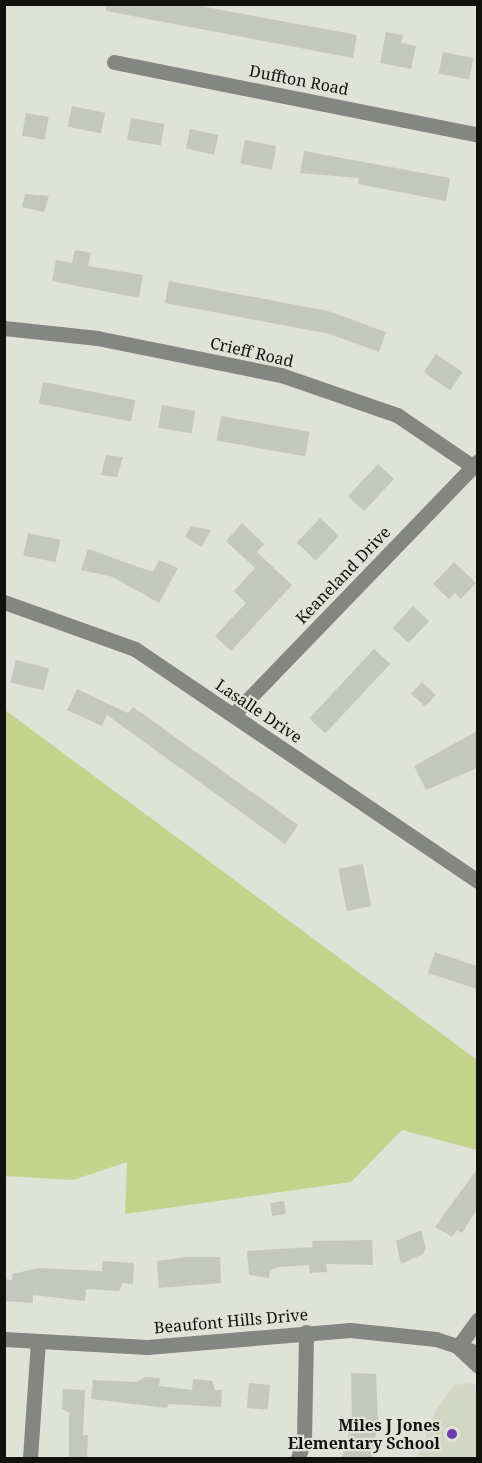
<!DOCTYPE html>
<style>
body{margin:0}
#map{position:relative;width:482px;height:1463px;overflow:hidden;background:#dfe2d7;font-family:"Noto Serif",serif}
div>[style]{position:absolute}
.built>*{inset:0;background:#d2d6c4}
.green>*{inset:0;background:#c3d38b}
.building>*{inset:0;background:#c4c7bd;transform-origin:0 0}
.minor>*{height:15px;margin:-7.5px;padding:0 7.5px;transform-origin:7.5px;border-radius:7.5px;background:#848681}
.dots>*{width:16px;height:16px;translate:-50% -50%;box-sizing:border-box;border:3px solid #dfe2d7;border-radius:50%}
span{translate:-50% -50%;white-space:nowrap;text-align:center;line-height:1.15;-webkit-text-stroke:4.5px #dfe2d7;paint-order:stroke}
.street-label{font-size:16px;color:#11120e}
.poi-label{font-size:16px;color:#11120e;font-weight:700}
.right{translate:-100% -50%;text-align:right}
.frame{position:absolute;inset:0;border:6px solid #11120e;pointer-events:none}
</style>
<div id="map">
<div class="built">
<div style="clip-path:polygon(473px 1383px,477px 1386px,477px 1458px,417px 1458px,436px 1410px,454px 1385px)"></div>
</div>
<div class="green">
<div style="clip-path:polygon(5px 710px,477px 1060px,477px 1150px,402px 1130px,351px 1182px,125px 1214px,127px 1162px,73px 1180px,5px 1176px)"></div>
</div>
<div class="building">
<div style="clip-path:polygon(106px 4px,190px 4px,357px 35px,353px 58px,106px 11px)"></div>
<div style="clip-path:polygon(386px 32px,403px 35px,401px 43px,416px 46px,411px 69px,380px 63px)"></div>
<div style="left:443px;top:52px;width:31px;height:22px;rotate:11deg"></div>
<div style="left:72px;top:106px;width:34px;height:21px;rotate:12deg"></div>
<div style="left:26px;top:113px;width:23px;height:23px;rotate:10deg"></div>
<div style="left:131px;top:118px;width:34px;height:22px;rotate:10deg"></div>
<div style="left:190px;top:129px;width:29px;height:20px;rotate:12deg"></div>
<div style="left:245px;top:140px;width:32px;height:24px;rotate:11deg"></div>
<div style="clip-path:polygon(304px 151px,450px 178px,446px 201px,358px 184px,359px 178px,300px 173px)"></div>
<div style="clip-path:polygon(25px 194px,49px 196px,44px 212px,22px 207px)"></div>
<div style="clip-path:polygon(75px 250px,91px 253px,88px 266px,143px 275px,139px 298px,52px 281px,56px 260px,72px 263px)"></div>
<div style="clip-path:polygon(169px 281px,328px 311px,386px 332px,379px 352px,330px 334px,165px 303px)"></div>
<div style="left:436px;top:354px;width:32px;height:22px;rotate:34deg"></div>
<div style="left:43px;top:382px;width:94px;height:22px;rotate:11deg"></div>
<div style="left:162px;top:405px;width:34px;height:23px;rotate:10deg"></div>
<div style="left:221px;top:416px;width:90px;height:25px;rotate:10deg"></div>
<div style="clip-path:polygon(106px 455px,123px 457px,117px 477px,101px 475px)"></div>
<div style="left:378px;top:464px;width:22px;height:44px;rotate:43deg"></div>
<div style="left:320px;top:518px;width:26px;height:34px;rotate:43deg"></div>
<div style="clip-path:polygon(242px 523px,264px 544px,257px 552px,292px 585px,231px 651px,215px 636px,246px 603px,234px 591px,255px 568px,226px 541px)"></div>
<div style="clip-path:polygon(191px 526px,211px 530px,202px 547px,185px 537px)"></div>
<div style="left:28px;top:533px;width:33px;height:23px;rotate:12deg"></div>
<div style="clip-path:polygon(88px 549px,153px 572px,159px 560px,178px 568px,159px 603px,113px 577px,81px 570px)"></div>
<div style="clip-path:polygon(454px 562px,476px 583px,461px 599px,455px 593px,449px 599px,433px 584px)"></div>
<div style="left:413px;top:606px;width:22px;height:30px;rotate:43deg"></div>
<div style="left:374px;top:649px;width:22px;height:95px;rotate:43deg"></div>
<div style="left:16px;top:660px;width:34px;height:23px;rotate:14deg"></div>
<div style="left:422px;top:682px;width:19px;height:16px;rotate:43deg"></div>
<div style="clip-path:polygon(77px 689px,128px 713px,133px 707px,298px 825px,285px 844px,107px 715px,102px 726px,67px 710px)"></div>
<div style="clip-path:polygon(477px 731px,477px 768px,426px 790px,414px 766px)"></div>
<div style="left:363px;top:864px;width:43px;height:25px;rotate:79deg"></div>
<div style="clip-path:polygon(435px 952px,477px 966px,477px 989px,428px 973px)"></div>
<div style="clip-path:polygon(477px 1169px,477px 1209px,462px 1233px,457px 1230px,452px 1237px,435px 1227px)"></div>
<div style="left:284px;top:1201px;width:13px;height:14px;rotate:81deg"></div>
<div style="clip-path:polygon(421px 1230px,426px 1249px,423px 1254px,401px 1264px,396px 1241px)"></div>
<div style="clip-path:polygon(372px 1240px,373px 1265px,326px 1264px,327px 1272px,310px 1273px,309px 1265px,279px 1267px,270px 1270px,269px 1278px,249px 1275px,247px 1251px,313px 1247px,312px 1241px)"></div>
<div style="clip-path:polygon(186px 1257px,220px 1257px,221px 1283px,159px 1288px,157px 1261px)"></div>
<div style="clip-path:polygon(103px 1261px,134px 1263px,133px 1284px,123px 1283px,119px 1291px,86px 1289px,85px 1301px,33px 1295px,33px 1303px,4px 1301px,4px 1279px,12px 1280px,12px 1274px,39px 1268px,102px 1271px)"></div>
<div style="clip-path:polygon(351px 1373px,376px 1374px,378px 1422px,372px 1458px,342px 1458px,352px 1422px)"></div>
<div style="clip-path:polygon(145px 1377px,160px 1378px,159px 1386px,192px 1390px,193px 1379px,212px 1381px,215px 1390px,222px 1390px,221px 1407px,168px 1404px,167px 1408px,91px 1399px,93px 1380px,136px 1382px)"></div>
<div style="left:249px;top:1383px;width:21px;height:25px;rotate:5deg"></div>
<div style="clip-path:polygon(63px 1389px,85px 1390px,83px 1435px,88px 1435px,87px 1458px,69px 1458px,69px 1413px,62px 1409px)"></div>
</div>
<div class="minor">
<div style="left:114px;top:62px;width:371px;rotate:11.3deg"></div>
<div style="left:4px;top:328px;width:94px;rotate:6.1deg"></div>
<div style="left:97px;top:338px;width:188px;rotate:11.4deg"></div>
<div style="left:281px;top:375px;width:123px;rotate:19deg"></div>
<div style="left:397px;top:415px;width:91px;rotate:34.2deg"></div>
<div style="left:4px;top:602px;width:139px;rotate:19.7deg"></div>
<div style="left:135px;top:649px;width:414px;rotate:34.1deg"></div>
<div style="left:233px;top:715px;width:353px;rotate:-46deg"></div>
<div style="left:4px;top:1339px;width:143px;rotate:3.2deg"></div>
<div style="left:147px;top:1347px;width:204px;rotate:-4.8deg"></div>
<div style="left:350px;top:1330px;width:86px;rotate:6deg"></div>
<div style="left:436px;top:1339px;width:44px;rotate:18.4deg"></div>
<div style="left:458px;top:1347px;width:34px;rotate:-54deg"></div>
<div style="left:460px;top:1349px;width:25px;rotate:43deg"></div>
<div style="left:30px;top:1458px;width:116px;rotate:-86.1deg"></div>
<div style="left:298px;top:1458px;width:20px;rotate:-72deg"></div>
<div style="left:304px;top:1439px;width:107px;rotate:-88.9deg"></div>
</div>
<div class="dots">
<div style="left:452px;top:1434px;background:#6b39b0"></div>
</div>
<div class="street-label">
<span style="left:299px;top:80px;rotate:11deg">Duffton Road</span>
<span style="left:252px;top:352px;rotate:13deg">Crieff Road</span>
<span style="left:343px;top:575px;rotate:-46deg">Keaneland Drive</span>
<span style="left:259px;top:711px;rotate:34deg">Lasalle Drive</span>
<span style="left:231px;top:1321px;rotate:-5deg">Beaufont Hills Drive</span>
</div>
<div class="poi-label">
<span class="right" style="left:440px;top:1434px">Miles J Jones<br>Elementary School</span>
</div>
<div class="frame"></div>
</div>
